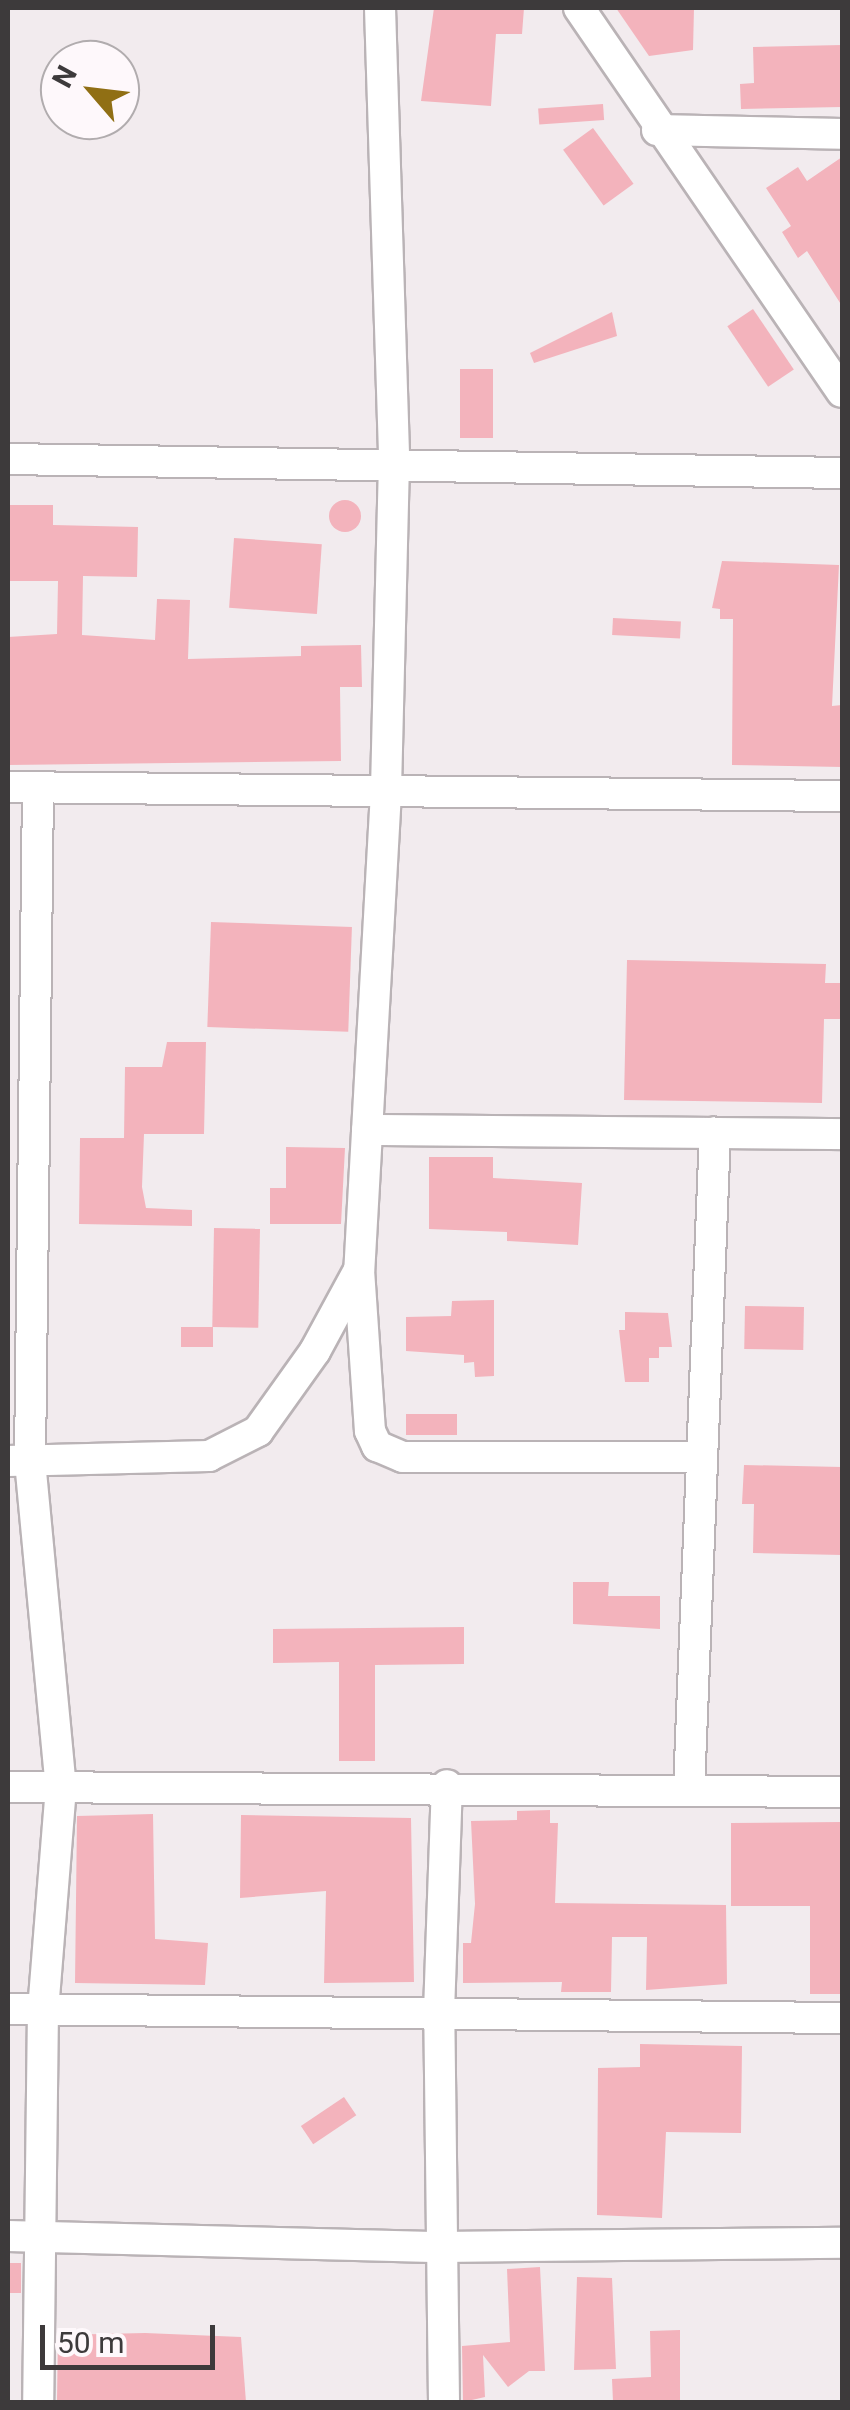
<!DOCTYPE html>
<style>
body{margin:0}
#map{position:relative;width:850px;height:2410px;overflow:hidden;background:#f2ebee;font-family:Roboto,sans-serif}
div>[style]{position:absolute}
.building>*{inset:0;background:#f3b3bc;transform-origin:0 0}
.round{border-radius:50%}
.roads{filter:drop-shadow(2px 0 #bab3b6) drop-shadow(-2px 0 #bab3b6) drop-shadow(0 2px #bab3b6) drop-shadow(0 -2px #bab3b6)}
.minor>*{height:30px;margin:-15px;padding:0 15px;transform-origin:15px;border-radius:15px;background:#fff}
span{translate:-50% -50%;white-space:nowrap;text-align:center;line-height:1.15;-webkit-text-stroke:10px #fef8fb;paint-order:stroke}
.frame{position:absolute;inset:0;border:10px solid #3d3a3b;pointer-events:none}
.north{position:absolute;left:40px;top:40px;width:100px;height:100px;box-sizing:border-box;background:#fef8fb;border:2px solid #b1acae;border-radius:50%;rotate:298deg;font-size:28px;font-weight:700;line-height:40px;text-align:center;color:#3d3a3b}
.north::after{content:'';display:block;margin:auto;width:35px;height:45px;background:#906f14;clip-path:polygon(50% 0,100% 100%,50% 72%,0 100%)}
.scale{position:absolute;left:40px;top:2325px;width:175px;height:45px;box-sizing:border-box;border:5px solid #3d3a3b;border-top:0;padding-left:12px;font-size:30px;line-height:35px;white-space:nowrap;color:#3d3a3b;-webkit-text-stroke:8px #fef8fb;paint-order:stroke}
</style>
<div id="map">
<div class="building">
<div style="clip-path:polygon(434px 8px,524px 8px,522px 34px,496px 34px,491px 106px,421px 101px)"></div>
<div style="clip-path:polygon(616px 8px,694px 8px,693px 50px,649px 56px)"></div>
<div style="clip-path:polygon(842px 45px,842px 107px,741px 109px,740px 84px,754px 83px,753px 47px)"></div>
<div style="left:603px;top:104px;width:16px;height:65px;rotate:86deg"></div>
<div style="left:593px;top:128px;width:69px;height:37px;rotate:54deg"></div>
<div style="clip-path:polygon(842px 157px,842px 306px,807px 251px,798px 258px,782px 232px,791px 226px,766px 188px,798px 167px,807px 181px)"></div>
<div style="left:753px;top:309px;width:73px;height:31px;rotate:56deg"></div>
<div style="clip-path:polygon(612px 312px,617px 336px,534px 363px,530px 353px)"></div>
<div style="left:460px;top:369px;width:33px;height:69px"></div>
<div class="round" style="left:329px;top:500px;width:32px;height:32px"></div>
<div style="clip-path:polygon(8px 505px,53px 505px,53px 525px,138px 527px,137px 577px,83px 576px,82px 635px,155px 640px,157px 599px,190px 600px,188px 659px,301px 656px,301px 646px,361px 645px,362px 687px,340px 687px,341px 761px,8px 765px,8px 637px,57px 634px,58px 581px,8px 581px)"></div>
<div style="left:234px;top:538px;width:88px;height:70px;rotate:4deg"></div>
<div style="clip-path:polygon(722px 561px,839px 565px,832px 706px,842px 705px,842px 767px,732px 765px,733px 619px,720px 619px,720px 609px,712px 608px)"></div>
<div style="left:613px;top:618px;width:68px;height:17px;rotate:3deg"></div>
<div style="left:211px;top:922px;width:141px;height:105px;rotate:2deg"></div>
<div style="clip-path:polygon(627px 960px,826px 964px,825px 983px,842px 983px,842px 1019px,824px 1019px,822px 1103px,624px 1100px)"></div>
<div style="clip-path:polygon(167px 1042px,206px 1042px,204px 1134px,144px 1134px,142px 1187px,146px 1208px,192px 1210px,192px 1226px,79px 1224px,80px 1138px,124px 1138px,125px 1067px,162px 1067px)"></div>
<div style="clip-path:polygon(286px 1147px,345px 1148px,341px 1224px,270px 1224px,270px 1188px,286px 1188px)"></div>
<div style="clip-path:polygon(429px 1157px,493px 1157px,493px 1178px,582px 1183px,578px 1245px,507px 1241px,507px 1232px,429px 1229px)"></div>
<div style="left:214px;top:1228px;width:46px;height:99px;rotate:1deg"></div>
<div style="clip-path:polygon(494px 1300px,494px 1376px,475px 1377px,474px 1362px,464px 1363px,464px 1355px,406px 1351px,406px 1317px,451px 1316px,452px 1301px)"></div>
<div style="left:745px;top:1306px;width:59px;height:43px;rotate:1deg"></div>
<div style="clip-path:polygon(625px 1312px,668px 1313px,672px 1347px,659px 1347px,659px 1358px,649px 1358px,649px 1382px,625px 1382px,619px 1330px,625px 1330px)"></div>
<div style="left:213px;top:1327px;width:20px;height:32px;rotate:90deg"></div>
<div style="left:406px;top:1414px;width:51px;height:21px"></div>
<div style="clip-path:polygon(744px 1465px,842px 1467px,842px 1555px,753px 1553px,754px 1504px,742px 1504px)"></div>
<div style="clip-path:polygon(573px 1582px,609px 1582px,608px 1596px,660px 1596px,660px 1629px,573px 1624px)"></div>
<div style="clip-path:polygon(464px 1627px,464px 1664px,375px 1665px,375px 1761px,339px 1761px,339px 1662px,273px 1663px,273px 1629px)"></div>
<div style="clip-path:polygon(550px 1810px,550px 1823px,558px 1823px,555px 1903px,726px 1905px,727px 1984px,646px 1990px,647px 1937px,612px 1937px,611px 1992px,561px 1992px,562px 1982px,463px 1983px,463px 1943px,471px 1943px,475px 1904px,471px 1821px,517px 1820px,517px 1811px)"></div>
<div style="clip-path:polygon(153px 1814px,155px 1939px,208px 1943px,205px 1985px,75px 1983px,77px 1816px)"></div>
<div style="clip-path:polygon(241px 1815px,411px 1818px,414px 1982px,324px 1983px,326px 1891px,240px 1898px)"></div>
<div style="clip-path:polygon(842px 1822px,842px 1994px,810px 1994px,810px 1906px,731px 1906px,731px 1823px)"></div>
<div style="clip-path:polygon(640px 2044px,742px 2046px,741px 2133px,666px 2132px,662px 2218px,597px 2215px,598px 2068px,640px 2067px)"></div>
<div style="left:344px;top:2097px;width:22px;height:52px;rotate:56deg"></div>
<div style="left:8px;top:2263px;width:13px;height:30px"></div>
<div style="clip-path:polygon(540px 2267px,545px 2371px,529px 2371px,508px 2387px,483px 2355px,485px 2397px,463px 2402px,462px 2346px,510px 2342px,507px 2269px)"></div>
<div style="clip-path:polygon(577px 2277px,612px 2278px,616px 2369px,574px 2370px)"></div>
<div style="clip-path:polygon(680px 2330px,680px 2402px,613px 2402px,612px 2379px,651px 2377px,650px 2331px)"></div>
<div style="clip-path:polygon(145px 2333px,241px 2337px,246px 2402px,57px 2401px,58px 2335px)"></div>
</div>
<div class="roads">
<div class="minor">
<div style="left:380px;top:8px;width:454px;rotate:88.2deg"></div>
<div style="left:394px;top:462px;width:330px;rotate:91.4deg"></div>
<div style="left:386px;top:792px;width:479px;rotate:93.2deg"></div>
<div style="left:359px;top:1270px;width:161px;rotate:86.1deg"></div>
<div style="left:370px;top:1431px;width:17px;rotate:65deg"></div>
<div style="left:377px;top:1446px;width:28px;rotate:23deg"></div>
<div style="left:403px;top:1457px;width:299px"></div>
<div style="left:579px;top:8px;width:465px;rotate:55.6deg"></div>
<div style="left:657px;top:130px;width:185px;rotate:1.2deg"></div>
<div style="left:8px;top:459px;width:834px;rotate:0.96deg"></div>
<div style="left:8px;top:787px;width:834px;rotate:0.62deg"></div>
<div style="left:38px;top:787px;width:674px;rotate:90.68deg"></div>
<div style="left:30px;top:1461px;width:327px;rotate:84.6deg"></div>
<div style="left:61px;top:1787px;width:223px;rotate:94.6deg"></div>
<div style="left:43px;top:2009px;width:393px;rotate:90.7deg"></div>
<div style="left:367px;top:1130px;width:475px;rotate:0.5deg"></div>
<div style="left:8px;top:1461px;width:201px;rotate:-1.4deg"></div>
<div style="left:209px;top:1456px;width:55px;rotate:-27deg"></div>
<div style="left:258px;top:1431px;width:98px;rotate:-54.5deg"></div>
<div style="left:315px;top:1351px;width:92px;rotate:-61.5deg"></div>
<div style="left:8px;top:1787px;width:834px;rotate:0.34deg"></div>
<div style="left:689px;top:1789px;width:657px;rotate:-87.73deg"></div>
<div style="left:8px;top:2009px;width:834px;rotate:0.62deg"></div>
<div style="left:8px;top:2236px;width:434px;rotate:1.5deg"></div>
<div style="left:442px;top:2247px;width:400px;rotate:-0.6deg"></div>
<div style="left:444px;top:2402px;width:390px;rotate:-90.7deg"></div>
<div style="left:439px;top:2012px;width:227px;rotate:-88deg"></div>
</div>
</div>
<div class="frame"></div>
<div class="north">N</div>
<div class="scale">50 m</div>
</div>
